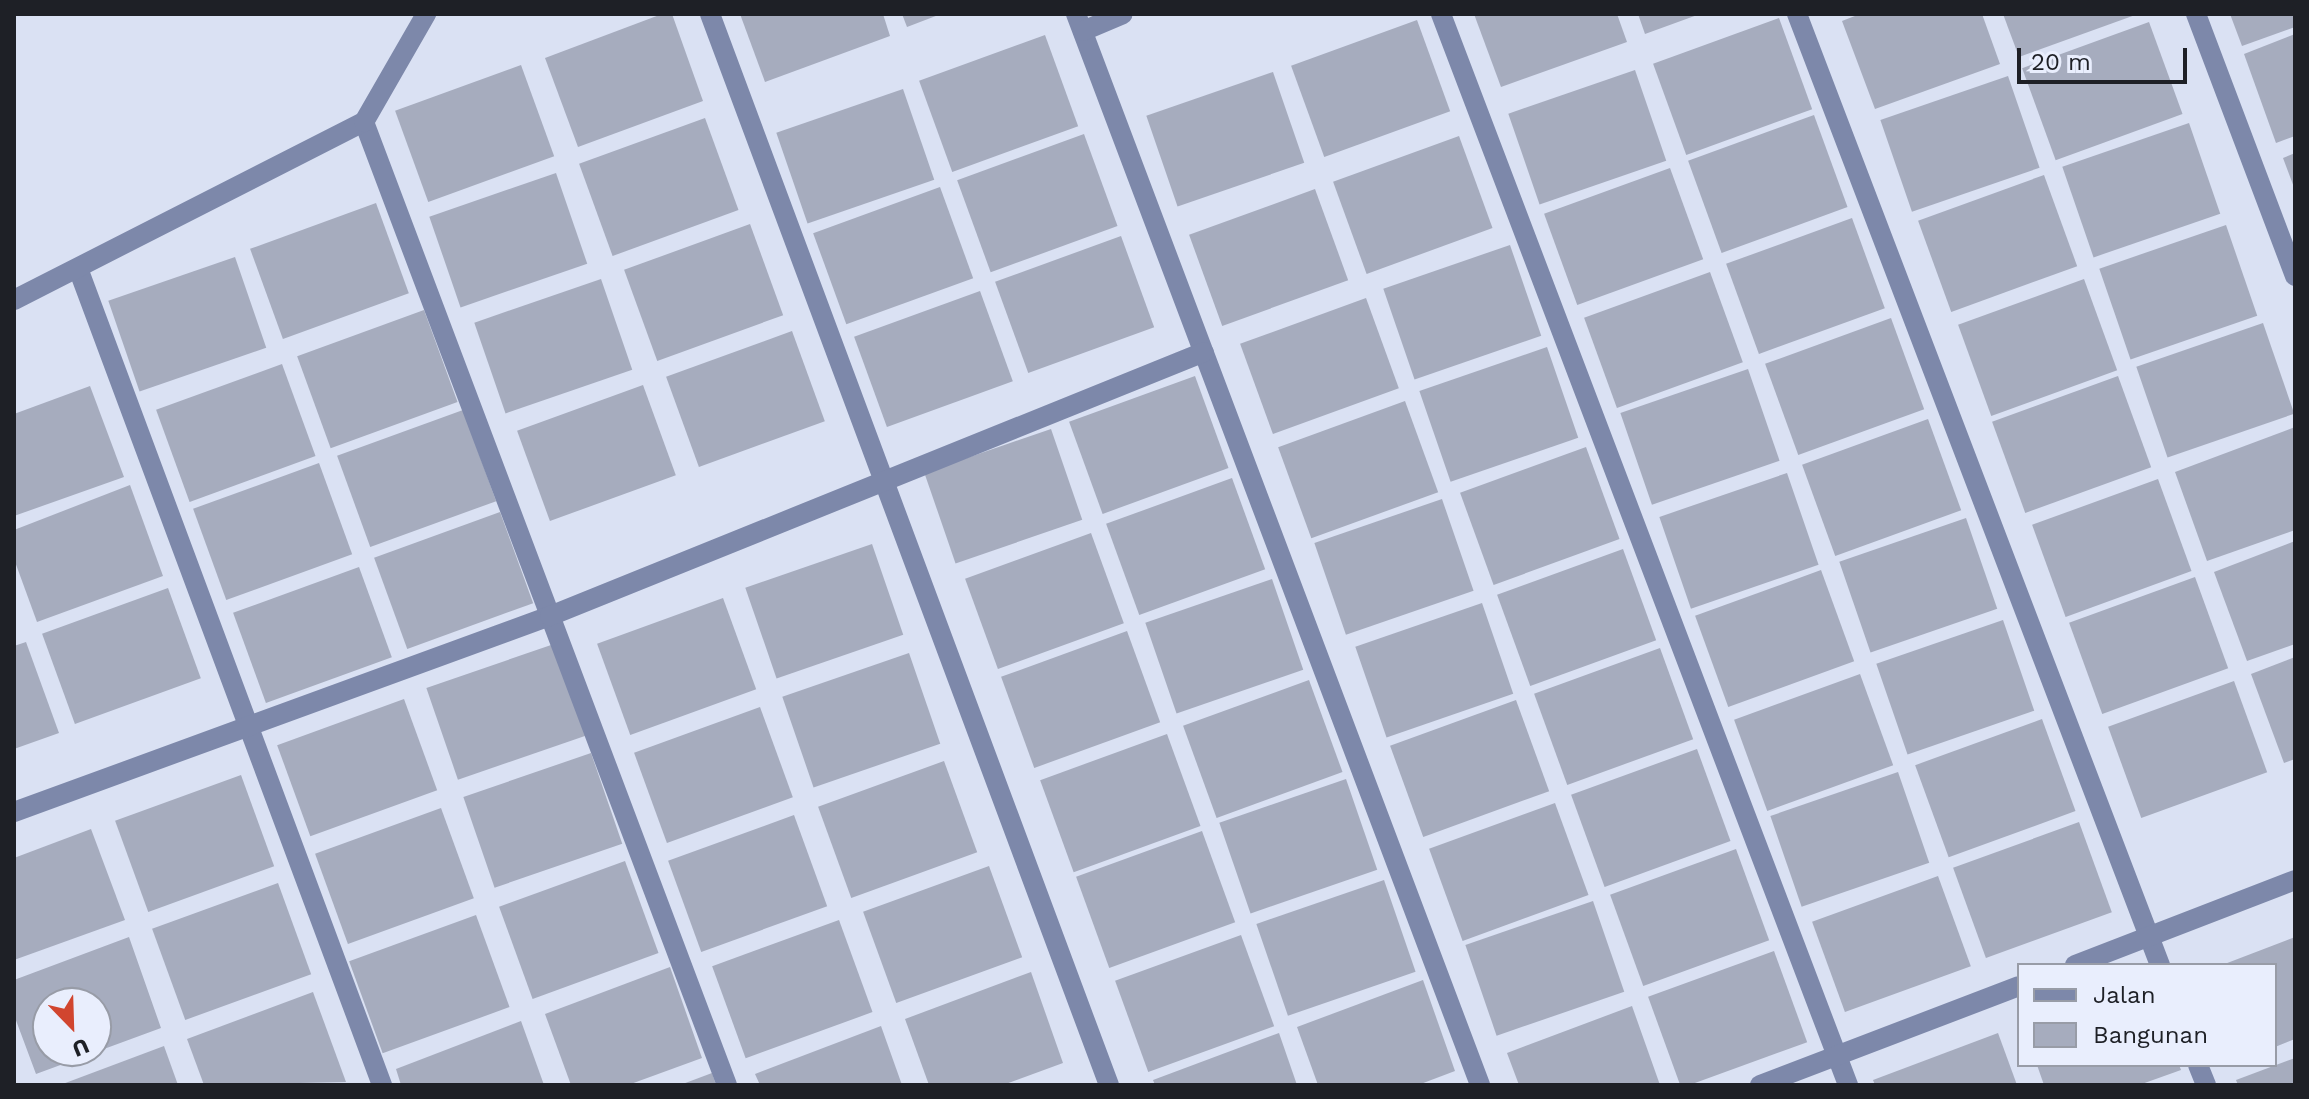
<!DOCTYPE html>
<style>
body{margin:0}
#map{position:relative;width:2309px;height:1099px;overflow:hidden;background:#dae1f3;font-family:"Work Sans",sans-serif}
div>[style]{position:absolute}
.building>*{inset:0;background:#a6acbe;transform-origin:0 0}
.street>*{height:20px;margin:-10px;padding:0 10px;transform-origin:10px;border-radius:10px;background:#7d88aa}
span{translate:-50% -50%;white-space:nowrap;text-align:center;line-height:1.15;-webkit-text-stroke:7px #e9eefd;paint-order:stroke}
.frame{position:absolute;inset:0;border:16px solid #1e2026;pointer-events:none}
.legend{position:absolute;left:2017px;top:963px;width:260px;height:104px;box-sizing:border-box;background:#e9eefd;border:2px solid #989ca7;margin:0;padding:10px 14px;list-style:none;font-size:24px;color:#1e2026}
.legend li{display:flex;align-items:center;gap:16px;height:40px}
.legend b{width:40px;border:2px solid #989ca7}
.north{position:absolute;left:32px;top:987px;width:80px;height:80px;box-sizing:border-box;background:#e9eefd;border:2px solid #989ca7;border-radius:50%;rotate:157deg;font-size:22px;font-weight:700;line-height:32px;text-align:center;color:#1e2026}
.north::after{content:'';display:block;margin:auto;width:28px;height:36px;background:#d1452f;clip-path:polygon(50% 0,100% 100%,50% 72%,0 100%)}
.scale{position:absolute;left:2017px;top:48px;width:170px;height:36px;box-sizing:border-box;border:4px solid #1e2026;border-top:0;padding-left:10px;font-size:24px;line-height:28px;white-space:nowrap;color:#1e2026;-webkit-text-stroke:6px #e9eefd;paint-order:stroke}
</style>
<div id="map">
<div class="building">
<div style="clip-path:polygon(662px 14px,672px 14px,703px 101px,578px 147px,545px 58px)"></div>
<div style="clip-path:polygon(740px 14px,883px 14px,890px 36px,765px 82px)"></div>
<div style="clip-path:polygon(902px 14px,941px 14px,907px 27px)"></div>
<div style="clip-path:polygon(1474px 14px,1617px 14px,1627px 42px,1501px 87px)"></div>
<div style="clip-path:polygon(1638px 14px,1700px 14px,1645px 34px)"></div>
<div style="clip-path:polygon(1860px 14px,1982px 14px,2000px 64px,1875px 109px,1842px 21px)"></div>
<div style="clip-path:polygon(2003px 14px,2138px 14px,2019px 57px)"></div>
<div style="clip-path:polygon(2230px 14px,2295px 14px,2295px 27px,2242px 46px)"></div>
<div style="left:1779px;top:18px;width:97px;height:134px;rotate:70deg"></div>
<div style="left:1417px;top:20px;width:97px;height:134px;rotate:70deg"></div>
<div style="left:2149px;top:22px;width:98px;height:135px;rotate:70deg"></div>
<div style="clip-path:polygon(2295px 34px,2295px 136px,2276px 143px,2244px 54px)"></div>
<div style="left:1045px;top:35px;width:97px;height:134px;rotate:70deg"></div>
<div style="left:521px;top:65px;width:97px;height:134px;rotate:70deg"></div>
<div style="left:1635px;top:70px;width:96px;height:134px;rotate:71deg"></div>
<div style="left:1273px;top:72px;width:96px;height:134px;rotate:71deg"></div>
<div style="left:2008px;top:76px;width:97px;height:135px;rotate:71deg"></div>
<div style="left:903px;top:89px;width:96px;height:134px;rotate:71deg"></div>
<div style="left:1814px;top:115px;width:98px;height:134px;rotate:70deg"></div>
<div style="left:705px;top:118px;width:98px;height:134px;rotate:70deg"></div>
<div style="left:2189px;top:123px;width:96px;height:134px;rotate:71deg"></div>
<div style="left:1084px;top:134px;width:98px;height:135px;rotate:70deg"></div>
<div style="left:1459px;top:136px;width:98px;height:134px;rotate:70deg"></div>
<div style="clip-path:polygon(2295px 153px,2295px 190px,2283px 158px)"></div>
<div style="left:1670px;top:168px;width:97px;height:134px;rotate:70deg"></div>
<div style="left:556px;top:173px;width:96px;height:134px;rotate:71deg"></div>
<div style="left:2044px;top:175px;width:97px;height:134px;rotate:70deg"></div>
<div style="left:940px;top:187px;width:97px;height:135px;rotate:70deg"></div>
<div style="left:1315px;top:189px;width:97px;height:134px;rotate:70deg"></div>
<div style="left:376px;top:203px;width:96px;height:134px;rotate:70deg"></div>
<div style="left:1852px;top:218px;width:96px;height:134px;rotate:70deg"></div>
<div style="left:750px;top:224px;width:97px;height:134px;rotate:70deg"></div>
<div style="left:2226px;top:225px;width:96px;height:134px;rotate:71deg"></div>
<div style="left:1121px;top:236px;width:97px;height:134px;rotate:70deg"></div>
<div style="left:1510px;top:245px;width:96px;height:134px;rotate:71deg"></div>
<div style="left:235px;top:257px;width:96px;height:134px;rotate:71deg"></div>
<div style="left:1710px;top:272px;width:96px;height:134px;rotate:70deg"></div>
<div style="left:601px;top:279px;width:96px;height:134px;rotate:71deg"></div>
<div style="left:2084px;top:279px;width:97px;height:134px;rotate:70deg"></div>
<div style="left:980px;top:291px;width:96px;height:134px;rotate:70deg"></div>
<div style="left:1366px;top:298px;width:96px;height:134px;rotate:70deg"></div>
<div style="left:424px;top:310px;width:98px;height:135px;rotate:70deg"></div>
<div style="left:1891px;top:318px;width:97px;height:134px;rotate:70deg"></div>
<div style="left:2263px;top:323px;width:96px;height:134px;rotate:71deg"></div>
<div style="left:792px;top:331px;width:96px;height:134px;rotate:70deg"></div>
<div style="left:1547px;top:347px;width:96px;height:135px;rotate:71deg"></div>
<div style="left:282px;top:364px;width:98px;height:134px;rotate:70deg"></div>
<div style="left:1748px;top:369px;width:97px;height:135px;rotate:71deg"></div>
<div style="left:1195px;top:376px;width:98px;height:134px;rotate:70deg"></div>
<div style="left:2118px;top:376px;width:97px;height:134px;rotate:70deg"></div>
<div style="left:643px;top:385px;width:96px;height:134px;rotate:70deg"></div>
<div style="clip-path:polygon(90px 386px,124px 477px,14px 516px,14px 414px)"></div>
<div style="left:1405px;top:401px;width:97px;height:135px;rotate:70deg"></div>
<div style="left:463px;top:410px;width:97px;height:134px;rotate:70deg"></div>
<div style="left:1928px;top:419px;width:97px;height:134px;rotate:70deg"></div>
<div style="clip-path:polygon(2295px 427px,2295px 530px,2207px 561px,2175px 472px)"></div>
<div style="left:1051px;top:429px;width:96px;height:134px;rotate:71deg"></div>
<div style="left:1586px;top:447px;width:98px;height:134px;rotate:70deg"></div>
<div style="left:319px;top:463px;width:97px;height:134px;rotate:70deg"></div>
<div style="left:1787px;top:473px;width:97px;height:135px;rotate:71deg"></div>
<div style="left:1232px;top:478px;width:97px;height:134px;rotate:70deg"></div>
<div style="left:2158px;top:479px;width:98px;height:134px;rotate:70deg"></div>
<div style="clip-path:polygon(130px 485px,163px 576px,37px 622px,14px 559px,14px 530px)"></div>
<div style="left:1442px;top:499px;width:97px;height:135px;rotate:71deg"></div>
<div style="left:500px;top:512px;width:97px;height:134px;rotate:70deg"></div>
<div style="left:1966px;top:518px;width:96px;height:134px;rotate:71deg"></div>
<div style="left:1091px;top:533px;width:96px;height:134px;rotate:70deg"></div>
<div style="clip-path:polygon(2295px 541px,2295px 644px,2247px 661px,2214px 572px)"></div>
<div style="left:872px;top:544px;width:96px;height:134px;rotate:71deg"></div>
<div style="left:1623px;top:549px;width:97px;height:134px;rotate:70deg"></div>
<div style="left:359px;top:567px;width:96px;height:134px;rotate:70deg"></div>
<div style="left:1821px;top:570px;width:97px;height:134px;rotate:70deg"></div>
<div style="left:2195px;top:577px;width:97px;height:134px;rotate:70deg"></div>
<div style="left:1272px;top:579px;width:96px;height:134px;rotate:71deg"></div>
<div style="left:168px;top:588px;width:96px;height:134px;rotate:70deg"></div>
<div style="left:723px;top:598px;width:97px;height:134px;rotate:70deg"></div>
<div style="left:1482px;top:603px;width:96px;height:134px;rotate:71deg"></div>
<div style="left:2003px;top:620px;width:96px;height:134px;rotate:71deg"></div>
<div style="left:1127px;top:631px;width:97px;height:134px;rotate:70deg"></div>
<div style="clip-path:polygon(26px 642px,59px 733px,14px 749px,14px 646px)"></div>
<div style="left:554px;top:644px;width:97px;height:135px;rotate:71deg"></div>
<div style="left:1660px;top:648px;width:97px;height:134px;rotate:70deg"></div>
<div style="left:909px;top:653px;width:96px;height:134px;rotate:71deg"></div>
<div style="clip-path:polygon(2295px 657px,2295px 759px,2284px 763px,2251px 674px)"></div>
<div style="left:1860px;top:674px;width:97px;height:134px;rotate:70deg"></div>
<div style="left:1309px;top:680px;width:98px;height:134px;rotate:70deg"></div>
<div style="left:2234px;top:681px;width:97px;height:134px;rotate:70deg"></div>
<div style="left:404px;top:699px;width:97px;height:135px;rotate:70deg"></div>
<div style="left:1516px;top:700px;width:97px;height:134px;rotate:70deg"></div>
<div style="left:760px;top:707px;width:96px;height:134px;rotate:70deg"></div>
<div style="left:2042px;top:719px;width:98px;height:135px;rotate:70deg"></div>
<div style="left:1167px;top:734px;width:98px;height:135px;rotate:70deg"></div>
<div style="left:1697px;top:749px;width:98px;height:134px;rotate:70deg"></div>
<div style="left:591px;top:753px;width:96px;height:135px;rotate:71deg"></div>
<div style="left:944px;top:761px;width:97px;height:134px;rotate:70deg"></div>
<div style="left:1898px;top:772px;width:96px;height:135px;rotate:71deg"></div>
<div style="left:241px;top:775px;width:97px;height:134px;rotate:70deg"></div>
<div style="left:1346px;top:779px;width:96px;height:134px;rotate:71deg"></div>
<div style="left:1555px;top:803px;width:98px;height:134px;rotate:70deg"></div>
<div style="left:441px;top:808px;width:96px;height:134px;rotate:70deg"></div>
<div style="left:794px;top:815px;width:97px;height:134px;rotate:70deg"></div>
<div style="left:2079px;top:822px;width:96px;height:134px;rotate:70deg"></div>
<div style="clip-path:polygon(91px 829px,125px 920px,14px 960px,14px 858px)"></div>
<div style="left:1202px;top:831px;width:97px;height:134px;rotate:70deg"></div>
<div style="left:1736px;top:849px;width:97px;height:134px;rotate:70deg"></div>
<div style="left:625px;top:861px;width:98px;height:134px;rotate:70deg"></div>
<div style="left:989px;top:866px;width:97px;height:134px;rotate:70deg"></div>
<div style="left:1938px;top:876px;width:96px;height:134px;rotate:70deg"></div>
<div style="left:1384px;top:880px;width:97px;height:135px;rotate:71deg"></div>
<div style="left:278px;top:883px;width:97px;height:134px;rotate:70deg"></div>
<div style="left:1593px;top:901px;width:96px;height:135px;rotate:71deg"></div>
<div style="left:476px;top:915px;width:98px;height:135px;rotate:70deg"></div>
<div style="left:839px;top:920px;width:98px;height:135px;rotate:70deg"></div>
<div style="left:1241px;top:935px;width:97px;height:134px;rotate:70deg"></div>
<div style="clip-path:polygon(evenodd,129px 937px,161px 1028px,36px 1074px,14px 1015px,14px 980px,129px 937px,48px 1003px,96px 1003px,96px 1051px,48px 1051px,48px 1003px)"></div>
<div style="clip-path:polygon(2295px 937px,2295px 1039px,2275px 1047px,2275px 965px,2222px 965px)"></div>
<div style="left:1774px;top:951px;width:97px;height:134px;rotate:70deg"></div>
<div style="clip-path:polygon(670px 967px,702px 1058px,628px 1085px,571px 1085px,545px 1014px)"></div>
<div style="clip-path:polygon(1031px 972px,1063px 1063px,1003px 1085px,929px 1085px,905px 1019px)"></div>
<div style="clip-path:polygon(1423px 980px,1455px 1071px,1418px 1085px,1318px 1085px,1297px 1027px)"></div>
<div style="clip-path:polygon(313px 992px,346px 1082px,204px 1085px,187px 1039px)"></div>
<div style="clip-path:polygon(1632px 1006px,1660px 1085px,1519px 1085px,1507px 1053px)"></div>
<div style="clip-path:polygon(521px 1021px,544px 1085px,401px 1085px,396px 1069px)"></div>
<div style="clip-path:polygon(881px 1026px,902px 1085px,760px 1085px,755px 1074px)"></div>
<div style="clip-path:polygon(1279px 1033px,1297px 1085px,1155px 1085px,1153px 1080px)"></div>
<div style="clip-path:polygon(1998px 1033px,2017px 1085px,1875px 1085px,1873px 1080px)"></div>
<div style="clip-path:polygon(164px 1046px,178px 1085px,60px 1085px)"></div>
<div style="clip-path:polygon(2295px 1058px,2295px 1085px,2238px 1085px,2236px 1080px)"></div>
<div style="clip-path:polygon(2037px 1065px,2179px 1065px,2181px 1070px,2139px 1085px,2044px 1085px)"></div>
<div style="clip-path:polygon(712px 1073px,716px 1085px,680px 1085px)"></div>
</div>
<div class="street">
<div style="left:710px;top:14px;width:1143px;rotate:69.57deg"></div>
<div style="left:1076px;top:14px;width:1145px;rotate:69.33deg"></div>
<div style="left:1441px;top:14px;width:1146px;rotate:69.19deg"></div>
<div style="left:1797px;top:14px;width:1018px;rotate:69.11deg"></div>
<div style="left:2196px;top:14px;width:280px;rotate:69.3deg"></div>
<div style="left:1083px;top:31px;width:43px;rotate:-23deg"></div>
<div style="left:364px;top:122px;width:1029px;rotate:69.35deg"></div>
<div style="left:79px;top:271px;width:869px;rotate:69.58deg"></div>
<div style="left:14px;top:300px;width:393px;rotate:-27deg"></div>
<div style="left:364px;top:122px;width:125px;rotate:-60.1deg"></div>
<div style="left:14px;top:812px;width:571px;rotate:-20.09deg"></div>
<div style="left:550px;top:616px;width:705px;rotate:-21.98deg"></div>
<div style="left:2075px;top:965px;width:236px;rotate:-21.1deg"></div>
<div style="left:2198px;top:1065px;width:22px;rotate:68deg"></div>
<div style="left:1760px;top:1085px;width:277px;rotate:-20.9deg"></div>
</div>
<div class="frame"></div>
<ul class="legend">
<li><b style="height:10px;background:#7d88aa"></b>Jalan</li>
<li><b style="height:22px;background:#a6acbe"></b>Bangunan</li>
</ul>
<div class="north">U</div>
<div class="scale">20 m</div>
</div>
